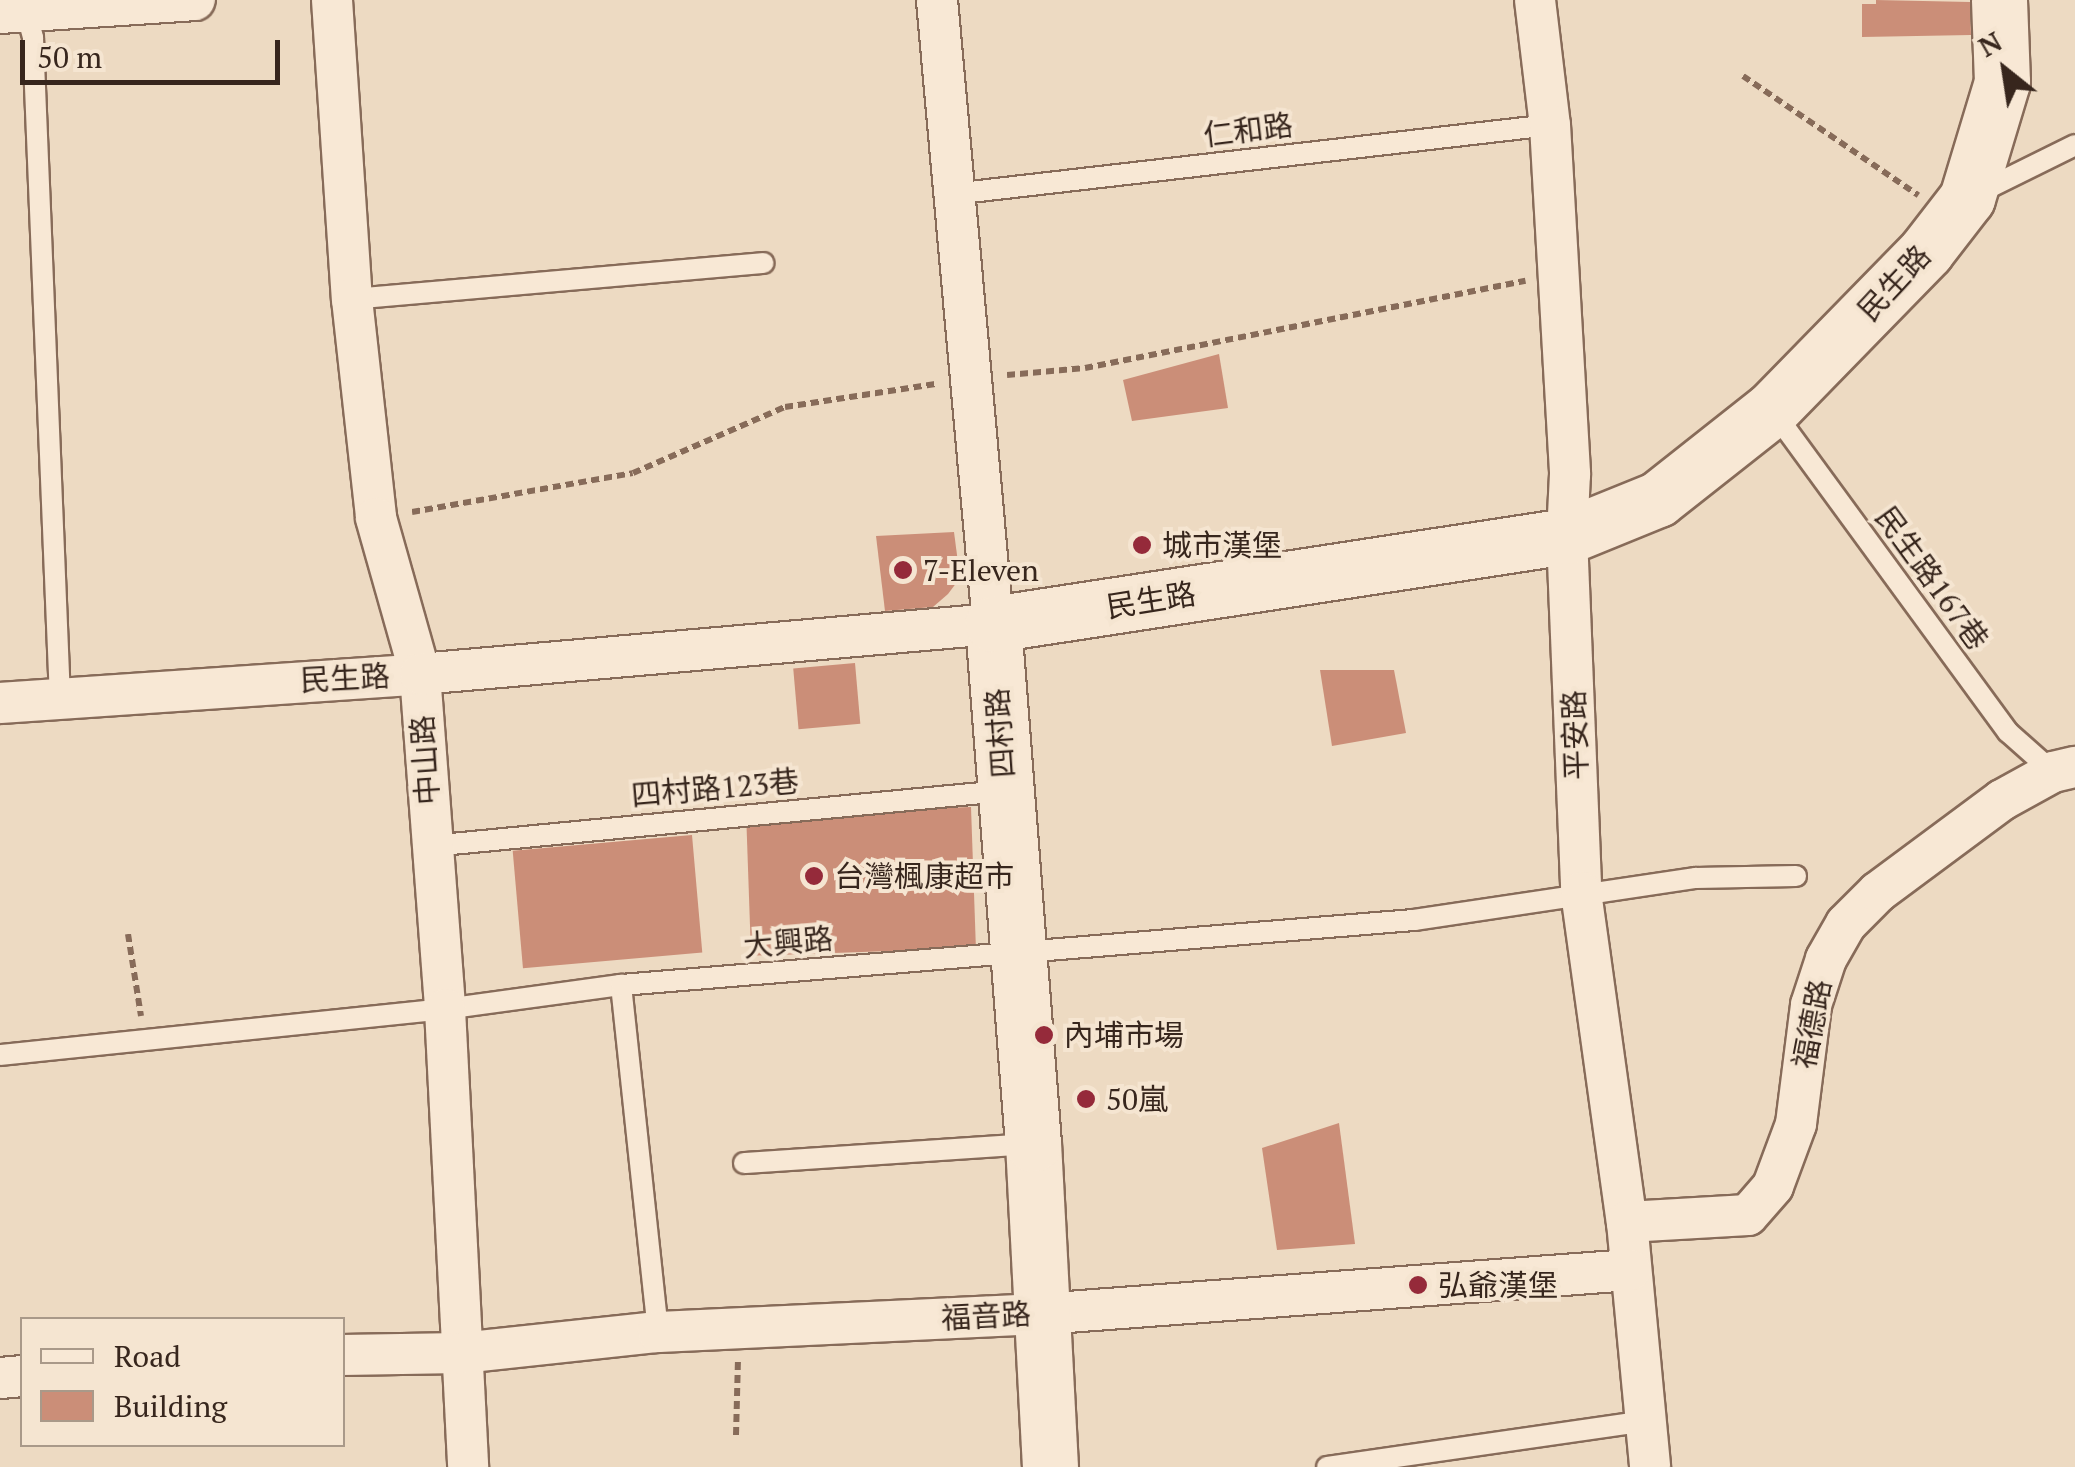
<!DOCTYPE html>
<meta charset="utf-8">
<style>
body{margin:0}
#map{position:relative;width:2075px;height:1467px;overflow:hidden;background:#eddac2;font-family:"PT Serif","Noto Sans TC",serif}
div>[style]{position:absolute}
.building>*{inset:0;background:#cb8e78;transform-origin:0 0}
.path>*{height:6px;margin-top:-3px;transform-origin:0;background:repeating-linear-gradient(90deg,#876b59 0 8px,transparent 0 13px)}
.roads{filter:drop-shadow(2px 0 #876b59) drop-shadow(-2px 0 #876b59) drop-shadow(0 2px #876b59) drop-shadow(0 -2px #876b59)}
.service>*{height:20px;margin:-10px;padding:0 10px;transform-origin:10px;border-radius:10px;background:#f8e8d5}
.minor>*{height:40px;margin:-20px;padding:0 20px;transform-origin:20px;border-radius:20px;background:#f8e8d5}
.secondary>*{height:55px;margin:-27.5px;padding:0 27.5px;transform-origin:27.5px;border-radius:27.5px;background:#f8e8d5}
.dots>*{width:28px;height:28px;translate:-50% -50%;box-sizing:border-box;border:5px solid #f5e5d1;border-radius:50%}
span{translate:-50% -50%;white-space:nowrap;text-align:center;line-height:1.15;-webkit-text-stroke:8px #f5e5d1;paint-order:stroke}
.street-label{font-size:30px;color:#37261d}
.poi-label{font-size:30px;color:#37261d}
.left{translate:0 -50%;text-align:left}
.legend{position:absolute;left:20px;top:1317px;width:325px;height:130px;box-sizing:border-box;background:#f5e5d1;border:2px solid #a99989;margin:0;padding:12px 18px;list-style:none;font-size:30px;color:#37261d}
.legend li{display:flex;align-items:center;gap:20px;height:50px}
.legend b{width:50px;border:2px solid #a99989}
.north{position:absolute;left:1955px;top:20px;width:100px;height:100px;-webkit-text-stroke:8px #f5e5d1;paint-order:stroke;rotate:330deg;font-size:28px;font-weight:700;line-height:40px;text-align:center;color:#37261d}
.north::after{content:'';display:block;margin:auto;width:35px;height:45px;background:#37261d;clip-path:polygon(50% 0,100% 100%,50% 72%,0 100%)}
.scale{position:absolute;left:20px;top:40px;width:260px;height:45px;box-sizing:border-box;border:5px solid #37261d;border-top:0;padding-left:12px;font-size:30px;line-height:35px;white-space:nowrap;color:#37261d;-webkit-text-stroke:8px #f5e5d1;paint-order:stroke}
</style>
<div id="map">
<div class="building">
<div style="clip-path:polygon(1876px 0,1970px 2px,1971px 35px,1862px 37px,1862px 4px,1876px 4px)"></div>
<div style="clip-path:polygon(1219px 354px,1228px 408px,1132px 421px,1123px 380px)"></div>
<div style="clip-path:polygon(954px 532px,960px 578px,948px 594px,933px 607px,885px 611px,876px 536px)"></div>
<div style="left:855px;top:663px;width:61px;height:62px;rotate:85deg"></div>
<div style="clip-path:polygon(1320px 670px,1394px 670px,1406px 733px,1332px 746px)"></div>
<div style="left:971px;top:807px;width:141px;height:225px;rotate:88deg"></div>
<div style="left:692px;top:835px;width:118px;height:180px;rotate:85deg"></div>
<div style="clip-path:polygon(1339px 1123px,1355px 1244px,1277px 1250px,1262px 1148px)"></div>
</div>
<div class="path">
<div style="left:1743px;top:76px;width:212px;rotate:34.2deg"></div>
<div style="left:1007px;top:375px;width:78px;rotate:-5.1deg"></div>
<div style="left:1085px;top:368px;width:449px;rotate:-11.2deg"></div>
<div style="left:412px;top:512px;width:224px;rotate:-10deg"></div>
<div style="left:633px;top:473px;width:166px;rotate:-23.5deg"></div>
<div style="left:785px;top:407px;width:152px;rotate:-8.7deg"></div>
<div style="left:128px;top:934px;width:83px;rotate:81deg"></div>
<div style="left:736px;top:1435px;width:74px;rotate:-88.5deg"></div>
</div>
<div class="roads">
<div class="service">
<div style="left:26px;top:11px;width:28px;rotate:75deg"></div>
<div style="left:33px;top:38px;width:662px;rotate:87.66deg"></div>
<div style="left:1978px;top:193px;width:108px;rotate:-26.3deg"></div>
<div style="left:953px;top:194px;width:601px;rotate:-6.59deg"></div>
<div style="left:352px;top:299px;width:413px;rotate:-5deg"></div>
<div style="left:1773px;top:411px;width:398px;rotate:53.8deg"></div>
<div style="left:2008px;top:732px;width:60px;rotate:41.6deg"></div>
<div style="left:431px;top:846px;width:574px;rotate:-5.5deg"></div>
<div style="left:621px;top:985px;width:349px;rotate:83.9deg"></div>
<div style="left:0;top:1055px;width:447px;rotate:-5.9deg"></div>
<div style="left:445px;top:1009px;width:178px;rotate:-7.8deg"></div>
<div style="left:621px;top:985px;width:796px;rotate:-4.69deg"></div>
<div style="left:1414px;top:920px;width:285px;rotate:-8.5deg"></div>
<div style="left:1696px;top:878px;width:100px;rotate:-1.1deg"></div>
<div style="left:744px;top:1163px;width:288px;rotate:-3.8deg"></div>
<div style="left:1327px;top:1467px;width:323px;rotate:-8.2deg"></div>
</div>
<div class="minor">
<div style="left:332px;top:0;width:300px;rotate:86.2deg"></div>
<div style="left:352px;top:299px;width:220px;rotate:83.7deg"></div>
<div style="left:376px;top:518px;width:162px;rotate:74.2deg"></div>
<div style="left:420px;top:674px;width:336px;rotate:85.7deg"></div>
<div style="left:445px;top:1009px;width:459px;rotate:87.1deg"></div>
<div style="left:1535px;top:0;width:126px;rotate:83.2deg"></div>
<div style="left:1550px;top:125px;width:350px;rotate:86.7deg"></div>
<div style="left:1570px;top:474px;width:62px;rotate:92.8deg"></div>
<div style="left:1567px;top:536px;width:356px;rotate:87.7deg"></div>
<div style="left:1581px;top:892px;width:333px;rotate:82.1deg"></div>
<div style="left:1627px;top:1222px;width:246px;rotate:84.6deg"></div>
<div style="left:0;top:13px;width:195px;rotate:-3.8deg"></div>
<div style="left:0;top:703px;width:421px;rotate:-3.9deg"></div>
<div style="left:420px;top:674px;width:575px;rotate:-4.99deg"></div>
<div style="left:993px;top:624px;width:627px;rotate:-95.13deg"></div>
<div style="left:1627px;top:1222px;width:121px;rotate:-3.3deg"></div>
<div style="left:1748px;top:1215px;width:38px;rotate:-49deg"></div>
<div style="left:1773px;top:1186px;width:66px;rotate:-69.6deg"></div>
<div style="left:1796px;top:1124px;width:120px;rotate:-82.8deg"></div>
<div style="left:1811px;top:1005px;width:48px;rotate:-71.9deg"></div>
<div style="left:1826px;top:959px;width:40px;rotate:-60.3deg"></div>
<div style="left:1846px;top:924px;width:45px;rotate:-45deg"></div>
<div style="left:1878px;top:892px;width:154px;rotate:-36.6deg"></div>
<div style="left:2002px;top:800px;width:58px;rotate:-28.8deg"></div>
<div style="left:2053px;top:772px;width:23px;rotate:-13deg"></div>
<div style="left:342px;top:1355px;width:119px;rotate:-1deg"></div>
<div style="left:461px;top:1353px;width:198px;rotate:-6.1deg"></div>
<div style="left:658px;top:1332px;width:383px;rotate:-2.7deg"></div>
<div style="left:1041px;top:1314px;width:591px;rotate:-4.27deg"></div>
<div style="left:0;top:1378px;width:22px;rotate:-5deg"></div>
</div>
<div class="secondary">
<div style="left:1050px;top:1467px;width:323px;rotate:-93deg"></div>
<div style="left:1033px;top:1144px;width:522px;rotate:-94.4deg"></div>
<div style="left:993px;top:624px;width:581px;rotate:-8.72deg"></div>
<div style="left:1567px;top:536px;width:98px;rotate:-22.1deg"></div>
<div style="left:1658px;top:499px;width:145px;rotate:-38.3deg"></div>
<div style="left:1772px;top:409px;width:221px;rotate:-45.7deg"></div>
<div style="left:1926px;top:251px;width:67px;rotate:-52.3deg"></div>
<div style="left:1967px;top:198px;width:121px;rotate:-73.2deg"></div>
<div style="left:2002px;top:82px;width:82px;rotate:-92.1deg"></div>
</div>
</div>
<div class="dots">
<div style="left:1142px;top:545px;background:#952a3a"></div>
<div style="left:903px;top:570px;background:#952a3a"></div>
<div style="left:814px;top:876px;background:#952a3a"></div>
<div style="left:1044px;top:1035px;background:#952a3a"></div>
<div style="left:1086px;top:1099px;background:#952a3a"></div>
<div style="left:1418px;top:1285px;background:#952a3a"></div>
</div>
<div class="street-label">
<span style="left:1248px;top:130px;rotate:-7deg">仁和路</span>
<span style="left:1894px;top:283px;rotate:-47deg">民生路</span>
<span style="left:1932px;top:578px;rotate:54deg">民生路167巷</span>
<span style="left:1151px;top:600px;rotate:-9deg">民生路</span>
<span style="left:345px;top:678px;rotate:-3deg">民生路</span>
<span style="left:1000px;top:733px;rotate:-94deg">四村路</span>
<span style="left:1575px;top:735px;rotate:-92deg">平安路</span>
<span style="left:425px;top:760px;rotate:-94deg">中山路</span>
<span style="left:715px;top:788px;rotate:-5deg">四村路123巷</span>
<span style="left:788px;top:942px;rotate:-5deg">大興路</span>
<span style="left:1812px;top:1024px;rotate:-79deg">福德路</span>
<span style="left:986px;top:1316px;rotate:-3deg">福音路</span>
</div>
<div class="poi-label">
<span class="left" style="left:1162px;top:545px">城市漢堡</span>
<span class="left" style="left:923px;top:570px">7-Eleven</span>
<span class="left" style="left:834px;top:876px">台灣楓康超市</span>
<span class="left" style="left:1064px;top:1035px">內埔市場</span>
<span class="left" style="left:1106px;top:1099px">50嵐</span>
<span class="left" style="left:1438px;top:1285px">弘爺漢堡</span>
</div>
<ul class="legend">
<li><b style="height:12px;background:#f8e8d5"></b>Road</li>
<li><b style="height:28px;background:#cb8e78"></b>Building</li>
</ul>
<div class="north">N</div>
<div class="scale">50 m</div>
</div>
